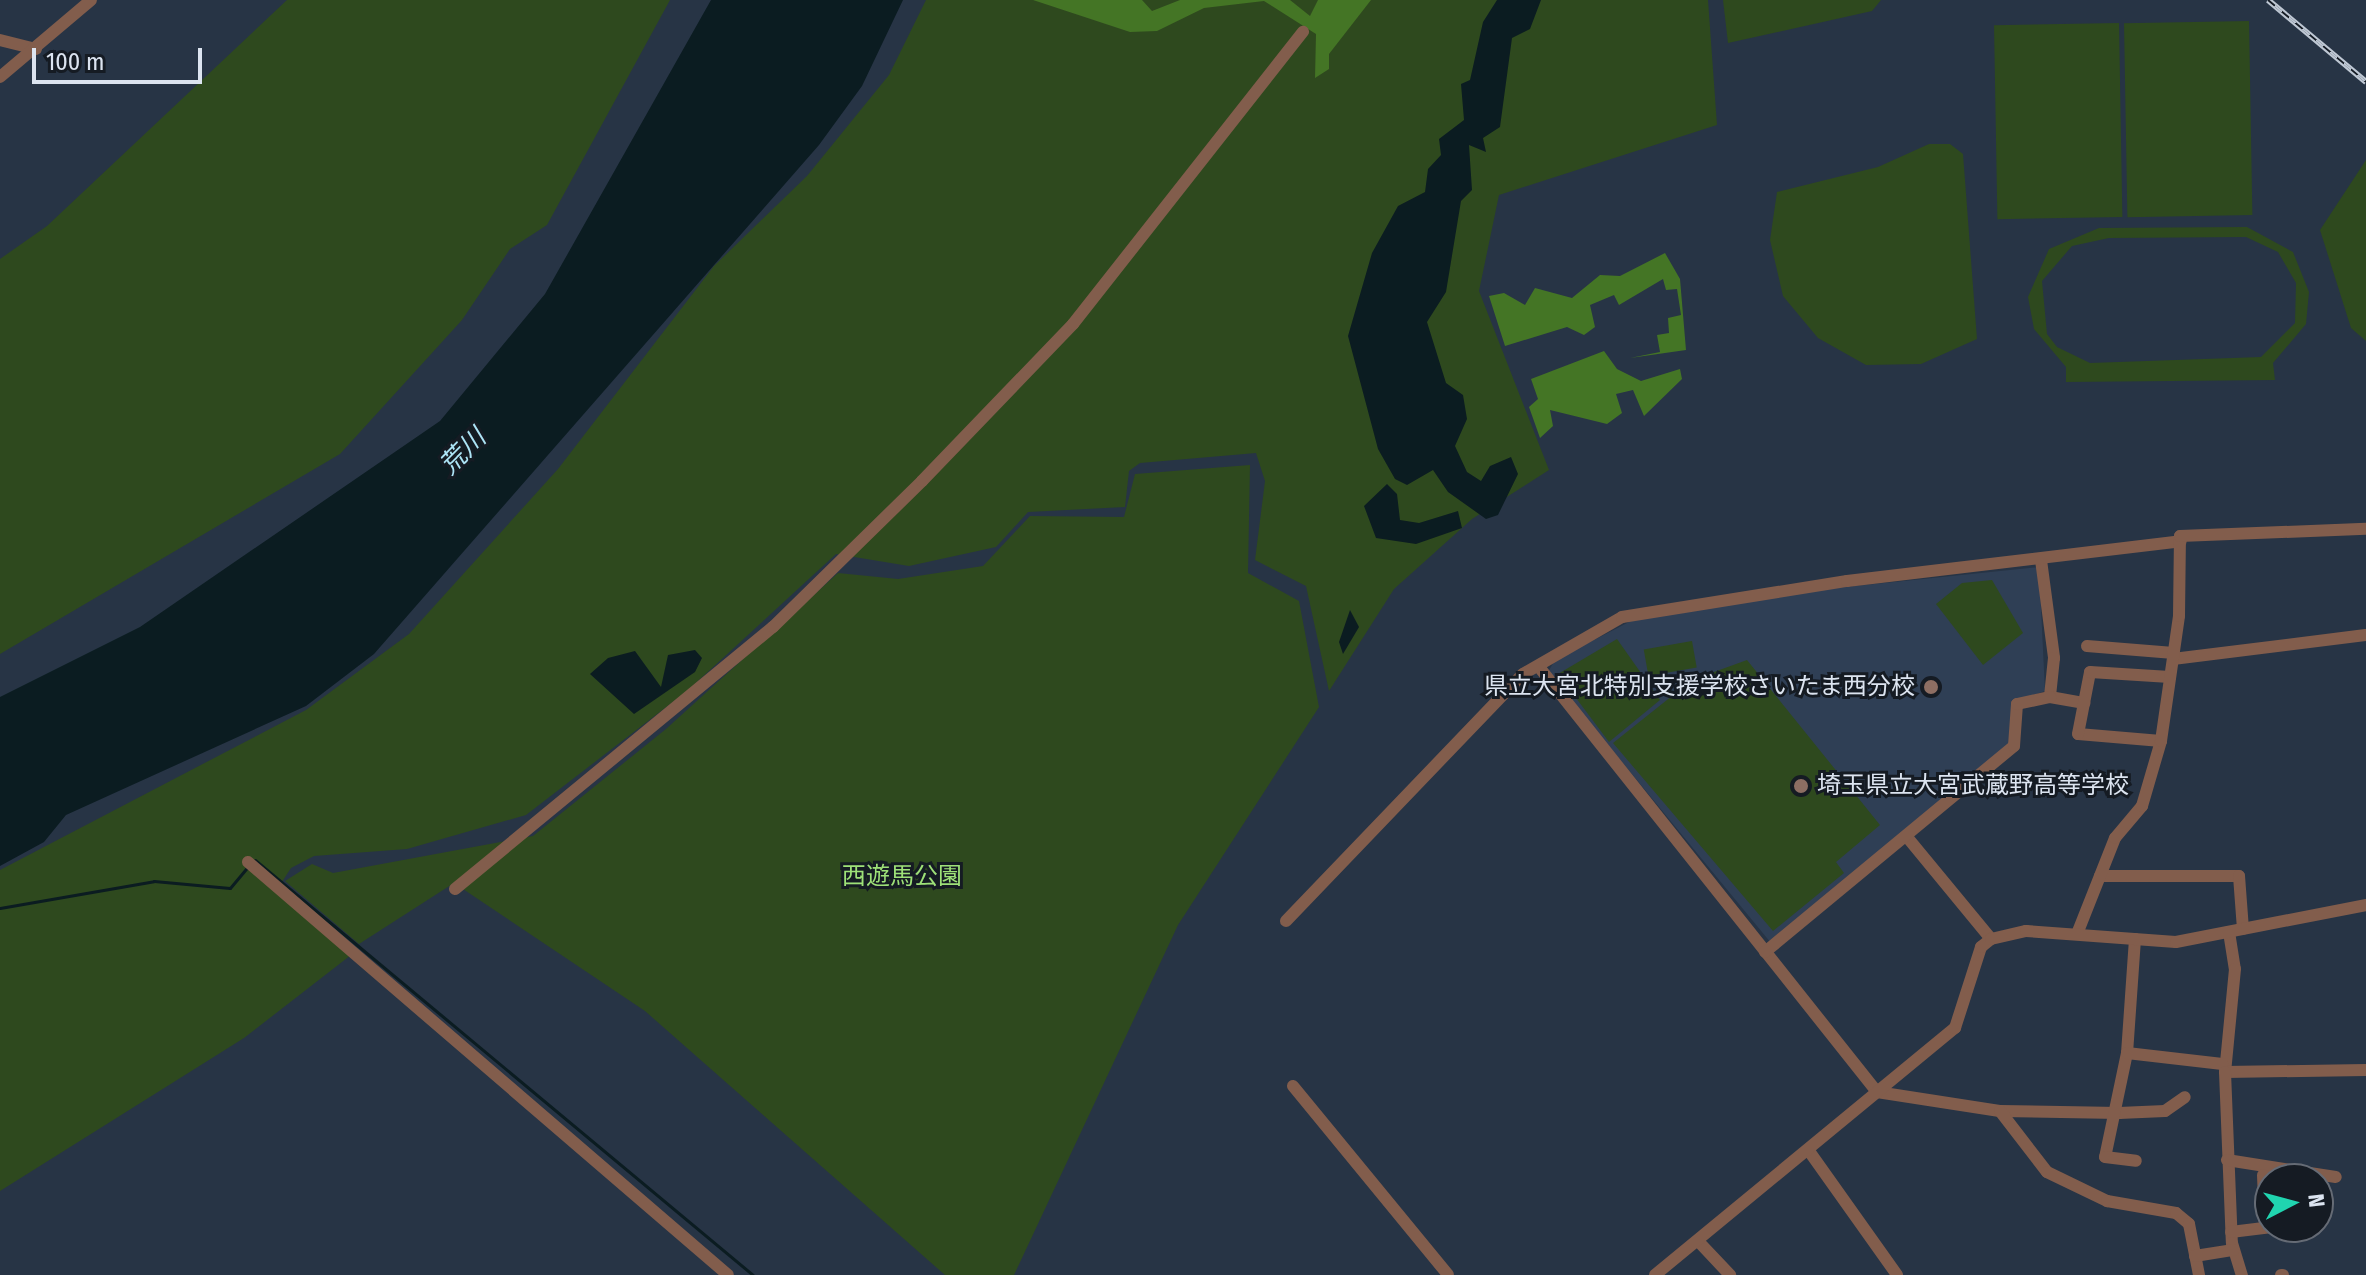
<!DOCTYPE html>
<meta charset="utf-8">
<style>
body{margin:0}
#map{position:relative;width:2366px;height:1275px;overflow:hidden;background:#273445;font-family:"Fira Sans Condensed","Noto Sans JP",sans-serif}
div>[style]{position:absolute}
.built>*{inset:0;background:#2f3f55}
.green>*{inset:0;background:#2e491e;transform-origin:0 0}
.forest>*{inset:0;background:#447525}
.water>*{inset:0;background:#0b1c21}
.stream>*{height:3px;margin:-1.5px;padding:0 1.5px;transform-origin:1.5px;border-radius:1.5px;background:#0b1c21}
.minor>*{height:12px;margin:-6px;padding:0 6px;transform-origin:6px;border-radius:6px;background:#825d4c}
.rail>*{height:6px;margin-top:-3px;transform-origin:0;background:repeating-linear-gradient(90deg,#151b23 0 9px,#bfc8d4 0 18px);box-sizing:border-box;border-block:2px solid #bfc8d4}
.dots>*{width:22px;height:22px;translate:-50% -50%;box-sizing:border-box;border:4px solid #151b23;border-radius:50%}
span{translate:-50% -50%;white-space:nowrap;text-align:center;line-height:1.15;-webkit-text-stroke:6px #151b23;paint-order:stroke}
.poi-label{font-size:24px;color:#dce4f0}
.right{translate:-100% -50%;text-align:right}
.left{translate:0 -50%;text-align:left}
.park-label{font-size:24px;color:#9ee178}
.water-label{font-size:26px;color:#ade4f6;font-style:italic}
.north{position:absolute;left:2254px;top:1163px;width:80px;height:80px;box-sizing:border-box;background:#151b23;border:2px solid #656b75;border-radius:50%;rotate:84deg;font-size:22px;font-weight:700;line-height:32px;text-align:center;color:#dce4f0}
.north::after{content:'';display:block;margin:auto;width:28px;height:36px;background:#20d5b0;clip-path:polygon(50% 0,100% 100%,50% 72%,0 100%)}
.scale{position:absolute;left:32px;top:48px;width:170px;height:36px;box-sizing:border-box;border:4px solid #dce4f0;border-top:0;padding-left:10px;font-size:24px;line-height:28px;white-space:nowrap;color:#dce4f0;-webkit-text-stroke:6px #151b23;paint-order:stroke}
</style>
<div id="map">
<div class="built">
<div style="clip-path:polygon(2039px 567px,2045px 691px,2013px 702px,2011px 745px,1771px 943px,1548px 672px,1555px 660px,1631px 621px,1807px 591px)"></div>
</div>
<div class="green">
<div style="clip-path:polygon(287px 0,670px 0,547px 225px,510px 249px,462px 320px,340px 454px,0 654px,0 259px,47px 226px)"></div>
<div style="clip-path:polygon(926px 0,1708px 0,1717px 125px,1499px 195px,1479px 291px,1549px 470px,1472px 519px,1394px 589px,1329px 691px,1306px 586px,1255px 560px,1265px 481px,1256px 453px,1140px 463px,1129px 471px,1125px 507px,1028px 512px,996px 547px,909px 566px,836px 554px,687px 691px,526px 815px,407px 849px,314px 856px,291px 868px,276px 891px,351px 955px,244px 1038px,0 1191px,0 870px,306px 710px,409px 634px,558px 469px,714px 266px,807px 176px,889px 75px)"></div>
<div style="clip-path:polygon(1723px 0,1881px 0,1872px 11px,1728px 43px)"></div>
<div style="left:2249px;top:21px;width:194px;height:125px;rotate:89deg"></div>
<div style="left:2119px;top:23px;width:194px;height:125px;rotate:89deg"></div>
<div style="clip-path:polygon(1929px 144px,1950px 144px,1963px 154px,1977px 339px,1921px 364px,1866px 365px,1818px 338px,1783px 296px,1770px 240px,1777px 192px,1878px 167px)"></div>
<div style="clip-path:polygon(2366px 160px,2366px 341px,2351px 328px,2320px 230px)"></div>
<div style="clip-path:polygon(evenodd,2247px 227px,2293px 252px,2309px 292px,2306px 324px,2273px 363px,2275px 380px,2066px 382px,2066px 367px,2034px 329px,2028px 297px,2049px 249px,2099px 228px,2247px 227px,2246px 237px,2278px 252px,2296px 283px,2295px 323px,2261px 357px,2090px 363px,2057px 347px,2047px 334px,2042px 281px,2072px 246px,2109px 238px,2246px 237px)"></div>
<div style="clip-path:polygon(1250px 465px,1248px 573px,1299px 601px,1319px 707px,1178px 925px,1014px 1275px,945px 1275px,645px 1011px,454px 883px,359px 944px,285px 881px,312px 864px,333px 873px,533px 836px,666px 729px,838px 573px,898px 579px,983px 566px,1030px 516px,1124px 517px,1135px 474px)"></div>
<div style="clip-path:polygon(1992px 580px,2023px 633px,1983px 665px,1936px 604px,1962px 583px)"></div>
<div style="clip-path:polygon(1617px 639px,1660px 700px,1609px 742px,1558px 674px)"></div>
<div style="left:1692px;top:641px;width:27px;height:49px;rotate:80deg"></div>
<div style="clip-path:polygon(1747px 660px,1880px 825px,1836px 862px,1844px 873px,1773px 931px,1613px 743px,1692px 680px)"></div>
</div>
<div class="forest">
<div style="clip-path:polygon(1033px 0,1142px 0,1152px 11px,1180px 0,1290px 0,1310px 16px,1318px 0,1371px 0,1329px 54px,1329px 69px,1315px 78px,1316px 34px,1264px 1px,1204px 8px,1157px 31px,1130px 32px)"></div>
<div style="clip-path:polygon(1665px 253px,1680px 279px,1686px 350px,1630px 358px,1660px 352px,1657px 335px,1669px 333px,1668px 318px,1681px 315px,1677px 289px,1666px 290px,1663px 279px,1619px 305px,1614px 295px,1590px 305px,1595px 327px,1584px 335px,1567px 327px,1505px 346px,1489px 296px,1504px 293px,1525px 305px,1535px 288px,1572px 298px,1600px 275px,1620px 276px)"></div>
<div style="clip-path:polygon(1604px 351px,1617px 369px,1641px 381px,1680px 369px,1682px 379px,1644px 416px,1633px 390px,1616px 394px,1622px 413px,1607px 424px,1550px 410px,1553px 426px,1540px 438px,1529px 407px,1538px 399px,1531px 379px)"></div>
</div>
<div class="water">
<div style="clip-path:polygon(711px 0,903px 0,862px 86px,819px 145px,374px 654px,306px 706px,66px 815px,44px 842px,0 866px,0 697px,140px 627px,440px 421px,545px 294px)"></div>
<div style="clip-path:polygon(1497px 0,1541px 0,1530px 29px,1512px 38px,1500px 127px,1483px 138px,1486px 152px,1469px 145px,1472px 190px,1461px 201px,1446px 292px,1427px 322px,1446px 383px,1463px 395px,1467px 419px,1455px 446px,1467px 472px,1481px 481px,1490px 466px,1511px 457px,1518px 474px,1498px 515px,1486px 519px,1448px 492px,1433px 470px,1407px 485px,1395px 479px,1378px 449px,1348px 336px,1372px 253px,1398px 206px,1425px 192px,1428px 169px,1441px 155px,1439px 139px,1464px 120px,1461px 84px,1470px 80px,1483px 22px)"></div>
<div style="clip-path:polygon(1387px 484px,1397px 494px,1400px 520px,1419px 523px,1458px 511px,1462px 528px,1416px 544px,1376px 538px,1364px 506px)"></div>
<div style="clip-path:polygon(1350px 610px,1359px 627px,1343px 654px,1339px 642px)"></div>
<div style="clip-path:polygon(695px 650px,702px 658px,695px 672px,634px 714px,590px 674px,608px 658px,635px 651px,661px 687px,668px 655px)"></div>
</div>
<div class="stream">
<div style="left:255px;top:860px;width:648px;rotate:39.81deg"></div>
<div style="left:0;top:908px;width:156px;rotate:-9.9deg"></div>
<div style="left:154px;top:881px;width:76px;rotate:5.3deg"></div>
<div style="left:230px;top:888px;width:26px;rotate:-50deg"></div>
</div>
<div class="minor">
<div style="left:0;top:40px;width:37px;rotate:14deg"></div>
<div style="left:0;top:77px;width:119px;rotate:-40.2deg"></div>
<div style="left:2041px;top:560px;width:99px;rotate:82.4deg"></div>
<div style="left:2054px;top:658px;width:39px;rotate:96deg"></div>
<div style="left:2050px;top:697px;width:35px;rotate:10deg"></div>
<div style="left:2087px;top:646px;width:87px;rotate:4.6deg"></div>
<div style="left:2173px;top:659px;width:194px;rotate:-7.1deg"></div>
<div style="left:1539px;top:667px;width:543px;rotate:51.5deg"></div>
<div style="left:1877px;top:1092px;width:124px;rotate:8.8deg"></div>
<div style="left:2000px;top:1111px;width:119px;rotate:1deg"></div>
<div style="left:2119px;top:1113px;width:46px;rotate:-2.5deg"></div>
<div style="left:2165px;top:1111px;width:24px;rotate:-35deg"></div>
<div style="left:2161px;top:741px;width:83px;rotate:-175.2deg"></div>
<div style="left:2078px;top:734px;width:63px;rotate:-79deg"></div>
<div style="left:2090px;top:672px;width:80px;rotate:3.6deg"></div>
<div style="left:1907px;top:837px;width:132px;rotate:50.5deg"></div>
<div style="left:248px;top:862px;width:633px;rotate:40.71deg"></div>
<div style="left:2100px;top:876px;width:139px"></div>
<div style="left:2239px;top:876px;width:53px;rotate:85.7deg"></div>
<div style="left:455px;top:889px;width:412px;rotate:-39.5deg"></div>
<div style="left:773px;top:627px;width:209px;rotate:-44.4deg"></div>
<div style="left:922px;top:481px;width:218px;rotate:-46.1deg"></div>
<div style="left:1073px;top:324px;width:372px;rotate:-51.8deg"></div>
<div style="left:1286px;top:921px;width:342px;rotate:-46.2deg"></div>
<div style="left:1523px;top:674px;width:114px;rotate:-29.9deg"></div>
<div style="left:1622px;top:617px;width:228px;rotate:-9.1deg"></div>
<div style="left:1847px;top:581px;width:336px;rotate:-6.8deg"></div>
<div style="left:2229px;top:932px;width:37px;rotate:81deg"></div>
<div style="left:2235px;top:969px;width:103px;rotate:95.5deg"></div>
<div style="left:2225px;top:1072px;width:141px;rotate:-0.8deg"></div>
<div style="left:2077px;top:934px;width:103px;rotate:-68.4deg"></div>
<div style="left:2115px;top:838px;width:42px;rotate:-49.8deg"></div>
<div style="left:2142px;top:806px;width:68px;rotate:-73.7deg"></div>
<div style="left:2161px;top:741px;width:126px;rotate:-81.8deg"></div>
<div style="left:2179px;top:616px;width:80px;rotate:-89.3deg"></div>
<div style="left:2180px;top:536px;width:186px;rotate:-2.2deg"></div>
<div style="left:2135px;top:939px;width:114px;rotate:94deg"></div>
<div style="left:2127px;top:1053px;width:106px;rotate:101.9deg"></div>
<div style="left:2105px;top:1157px;width:31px;rotate:7deg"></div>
<div style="left:1765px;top:952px;width:323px;rotate:-39.6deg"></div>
<div style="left:2014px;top:746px;width:42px;rotate:-85.9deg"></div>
<div style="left:2017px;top:704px;width:34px;rotate:-12deg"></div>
<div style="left:2127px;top:1053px;width:96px;rotate:6.6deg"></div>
<div style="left:2225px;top:1072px;width:171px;rotate:87.7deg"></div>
<div style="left:2232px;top:1243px;width:34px;rotate:73deg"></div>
<div style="left:1293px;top:1086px;width:244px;rotate:50.6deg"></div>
<div style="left:2000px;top:1111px;width:77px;rotate:52.4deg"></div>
<div style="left:2047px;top:1172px;width:67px;rotate:25.8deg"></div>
<div style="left:2107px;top:1201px;width:70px;rotate:9.9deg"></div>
<div style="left:2176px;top:1213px;width:17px;rotate:40deg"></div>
<div style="left:2189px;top:1224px;width:52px;rotate:78.9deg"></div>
<div style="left:1809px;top:1151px;width:152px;rotate:54.6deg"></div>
<div style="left:2227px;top:1160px;width:110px;rotate:8.9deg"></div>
<div style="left:2263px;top:1175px;width:52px;rotate:87.8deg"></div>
<div style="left:2231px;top:1232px;width:39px;rotate:-7deg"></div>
<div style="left:1698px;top:1241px;width:47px;rotate:46.7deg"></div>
<div style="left:2195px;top:1256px;width:39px;rotate:-9deg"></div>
<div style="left:1655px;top:1275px;width:389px;rotate:-39.5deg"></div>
<div style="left:1955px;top:1028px;width:85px;rotate:-72.2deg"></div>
<div style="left:1981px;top:947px;width:13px;rotate:-39deg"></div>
<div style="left:1991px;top:939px;width:36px;rotate:-13deg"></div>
<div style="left:2026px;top:931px;width:150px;rotate:4.2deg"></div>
<div style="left:2176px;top:942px;width:194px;rotate:-11deg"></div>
<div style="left:2281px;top:1275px;width:2px"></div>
</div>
<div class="rail">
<div style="left:2268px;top:0;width:128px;rotate:39.9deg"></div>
</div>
<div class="dots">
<div style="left:1931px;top:687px;background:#8d6e63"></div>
<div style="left:1801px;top:786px;background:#8d6e63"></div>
</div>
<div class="poi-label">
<span class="right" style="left:1915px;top:687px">県立大宮北特別支援学校さいたま西分校</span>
<span class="left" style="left:1817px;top:786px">埼玉県立大宮武蔵野高等学校</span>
</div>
<div class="park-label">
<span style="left:902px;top:877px">西遊馬公園</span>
</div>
<div class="water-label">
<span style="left:463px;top:452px;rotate:-45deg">荒川</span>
</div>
<div class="north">N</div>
<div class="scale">100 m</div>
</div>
